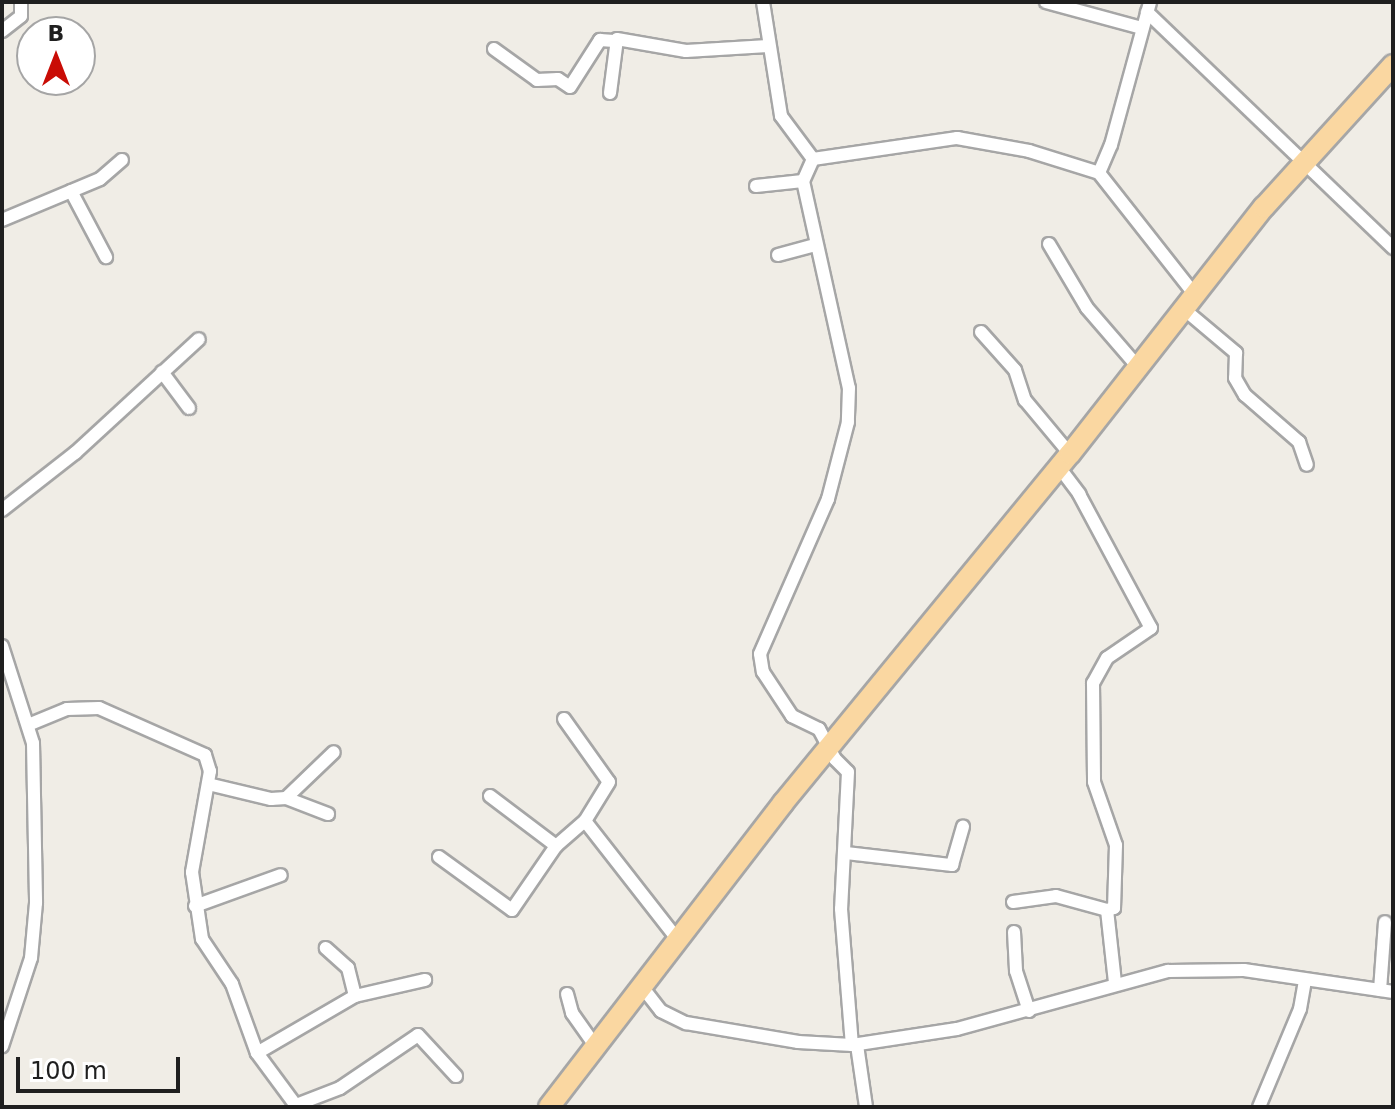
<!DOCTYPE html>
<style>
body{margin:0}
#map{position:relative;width:1395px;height:1109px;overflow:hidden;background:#f0ede6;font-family:"DejaVu Sans",sans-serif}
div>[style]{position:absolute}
.roads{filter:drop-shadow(2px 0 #a6a6a6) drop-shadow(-2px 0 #a6a6a6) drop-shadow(0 2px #a6a6a6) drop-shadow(0 -2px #a6a6a6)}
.minor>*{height:12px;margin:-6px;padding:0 6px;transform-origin:6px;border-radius:6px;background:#fff}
.primary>*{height:20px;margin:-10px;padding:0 10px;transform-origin:10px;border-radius:10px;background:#fad7a1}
span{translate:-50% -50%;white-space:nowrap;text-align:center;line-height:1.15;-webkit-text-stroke:6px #fff;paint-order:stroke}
.frame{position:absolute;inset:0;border:4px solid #1f1f1f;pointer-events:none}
.north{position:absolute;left:16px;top:16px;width:80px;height:80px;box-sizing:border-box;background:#fff;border:2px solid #a5a5a5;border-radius:50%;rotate:0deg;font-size:22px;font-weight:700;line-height:32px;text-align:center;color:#1f1f1f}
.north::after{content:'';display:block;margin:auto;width:28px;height:36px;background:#c90c05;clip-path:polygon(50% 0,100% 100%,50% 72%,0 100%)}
.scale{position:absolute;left:16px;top:1057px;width:164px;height:36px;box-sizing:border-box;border:4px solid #1f1f1f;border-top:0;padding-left:10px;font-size:24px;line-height:28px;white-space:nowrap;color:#1f1f1f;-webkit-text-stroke:6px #fff;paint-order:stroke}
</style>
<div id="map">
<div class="roads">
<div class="minor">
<div style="left:763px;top:2px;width:115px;rotate:81deg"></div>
<div style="left:781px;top:116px;width:54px;rotate:53.3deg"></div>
<div style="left:813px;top:159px;width:24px;rotate:114deg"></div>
<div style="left:803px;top:181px;width:212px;rotate:77.5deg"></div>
<div style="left:849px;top:388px;width:34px;rotate:92deg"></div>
<div style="left:848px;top:422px;width:80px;rotate:104.6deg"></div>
<div style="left:828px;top:499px;width:169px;rotate:113.7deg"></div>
<div style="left:760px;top:654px;width:18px;rotate:81deg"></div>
<div style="left:763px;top:672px;width:53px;rotate:56.6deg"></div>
<div style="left:792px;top:716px;width:30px;rotate:26deg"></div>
<div style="left:819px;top:729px;width:34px;rotate:62deg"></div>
<div style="left:835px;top:759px;width:18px;rotate:45deg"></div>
<div style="left:848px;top:772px;width:137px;rotate:92.9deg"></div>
<div style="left:841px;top:909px;width:136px;rotate:85.4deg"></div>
<div style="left:1046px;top:2px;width:99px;rotate:15.2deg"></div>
<div style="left:1147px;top:12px;width:341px;rotate:43.8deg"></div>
<div style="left:2px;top:31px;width:24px;rotate:-38deg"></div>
<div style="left:21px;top:16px;width:14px;rotate:-90deg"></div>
<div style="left:494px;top:49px;width:53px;rotate:35.8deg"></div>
<div style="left:537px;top:80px;width:21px;rotate:-3deg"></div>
<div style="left:558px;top:79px;width:14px;rotate:34deg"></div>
<div style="left:570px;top:87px;width:56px;rotate:-57.4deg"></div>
<div style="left:600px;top:40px;width:14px;rotate:4deg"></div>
<div style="left:610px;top:93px;width:54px;rotate:-82.6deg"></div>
<div style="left:617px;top:39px;width:70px;rotate:9.9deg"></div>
<div style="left:686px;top:51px;width:82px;rotate:-3.5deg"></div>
<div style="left:813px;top:159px;width:146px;rotate:-8.3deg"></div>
<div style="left:957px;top:138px;width:73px;rotate:10.2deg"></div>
<div style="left:1029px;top:151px;width:73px;rotate:17.4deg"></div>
<div style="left:1099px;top:173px;width:30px;rotate:-67deg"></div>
<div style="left:1111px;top:145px;width:148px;rotate:-74.7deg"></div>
<div style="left:1099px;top:173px;width:155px;rotate:51.8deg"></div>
<div style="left:756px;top:186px;width:47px;rotate:-6.1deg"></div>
<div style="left:71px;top:191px;width:75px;rotate:62.1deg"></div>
<div style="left:2px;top:220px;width:106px;rotate:-22.7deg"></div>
<div style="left:100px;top:179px;width:29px;rotate:-41deg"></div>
<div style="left:1049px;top:244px;width:74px;rotate:59.3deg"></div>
<div style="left:1087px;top:308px;width:77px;rotate:49.2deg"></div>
<div style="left:778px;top:255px;width:38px;rotate:-15deg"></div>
<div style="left:1185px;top:310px;width:67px;rotate:40.1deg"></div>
<div style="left:1236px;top:353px;width:25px;rotate:92deg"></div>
<div style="left:1235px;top:378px;width:20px;rotate:60deg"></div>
<div style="left:1245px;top:395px;width:72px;rotate:41deg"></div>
<div style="left:1299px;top:442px;width:24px;rotate:71deg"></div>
<div style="left:981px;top:332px;width:51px;rotate:48.2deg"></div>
<div style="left:1015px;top:370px;width:32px;rotate:72deg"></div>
<div style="left:1025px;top:400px;width:70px;rotate:50.2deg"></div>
<div style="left:162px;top:372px;width:45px;rotate:53.1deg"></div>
<div style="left:1059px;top:467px;width:34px;rotate:53deg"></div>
<div style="left:1079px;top:494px;width:152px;rotate:61.8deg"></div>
<div style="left:1151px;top:628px;width:53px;rotate:145.7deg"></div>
<div style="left:1107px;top:658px;width:29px;rotate:119deg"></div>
<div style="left:1093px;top:683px;width:99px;rotate:89.4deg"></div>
<div style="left:1094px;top:782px;width:67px;rotate:70.8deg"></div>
<div style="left:1116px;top:845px;width:63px;rotate:91.8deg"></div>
<div style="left:1114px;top:908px;width:7px;rotate:164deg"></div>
<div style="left:2px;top:510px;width:93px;rotate:-38deg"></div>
<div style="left:75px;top:453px;width:168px;rotate:-42.6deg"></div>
<div style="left:2px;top:646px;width:102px;rotate:72.3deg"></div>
<div style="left:33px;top:743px;width:160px;rotate:88.9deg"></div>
<div style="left:36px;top:903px;width:55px;rotate:95.2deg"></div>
<div style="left:31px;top:958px;width:93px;rotate:108.2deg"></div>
<div style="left:564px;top:719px;width:77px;rotate:54.5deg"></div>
<div style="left:609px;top:782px;width:46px;rotate:121.6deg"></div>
<div style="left:585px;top:821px;width:151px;rotate:52deg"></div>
<div style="left:28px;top:725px;width:42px;rotate:-22.3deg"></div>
<div style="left:67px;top:709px;width:32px;rotate:-2deg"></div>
<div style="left:99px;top:708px;width:116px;rotate:23.9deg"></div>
<div style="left:205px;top:755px;width:17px;rotate:73deg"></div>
<div style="left:210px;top:771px;width:103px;rotate:100.1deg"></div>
<div style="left:192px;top:872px;width:68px;rotate:81.5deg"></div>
<div style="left:202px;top:939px;width:54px;rotate:56.3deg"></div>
<div style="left:232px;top:984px;width:73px;rotate:70.1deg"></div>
<div style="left:257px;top:1053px;width:67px;rotate:53.5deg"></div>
<div style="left:208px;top:784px;width:65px;rotate:13.4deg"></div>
<div style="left:271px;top:799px;width:15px;rotate:-4deg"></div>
<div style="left:286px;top:798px;width:66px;rotate:-43.8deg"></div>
<div style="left:490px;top:796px;width:83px;rotate:37.1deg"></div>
<div style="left:286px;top:798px;width:45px;rotate:20.9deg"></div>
<div style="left:846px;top:853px;width:107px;rotate:6.5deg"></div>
<div style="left:952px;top:865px;width:40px;rotate:-74deg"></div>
<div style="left:439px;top:857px;width:90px;rotate:36deg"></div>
<div style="left:512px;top:910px;width:78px;rotate:-55.5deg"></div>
<div style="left:556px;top:846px;width:38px;rotate:-41deg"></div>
<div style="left:1013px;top:902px;width:43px;rotate:-7.9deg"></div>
<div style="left:1056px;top:896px;width:53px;rotate:15.4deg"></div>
<div style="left:1107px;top:910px;width:73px;rotate:83.7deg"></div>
<div style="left:195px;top:906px;width:91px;rotate:-19.8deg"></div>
<div style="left:1014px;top:932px;width:39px;rotate:87deg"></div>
<div style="left:1016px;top:971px;width:42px;rotate:72deg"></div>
<div style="left:643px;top:988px;width:29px;rotate:52deg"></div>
<div style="left:661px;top:1011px;width:28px;rotate:26deg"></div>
<div style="left:686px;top:1023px;width:114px;rotate:9.6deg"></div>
<div style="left:798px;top:1042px;width:54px;rotate:3.2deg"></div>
<div style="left:852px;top:1045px;width:106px;rotate:-8.7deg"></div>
<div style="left:957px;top:1029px;width:219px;rotate:-15.4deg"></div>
<div style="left:1168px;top:971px;width:76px;rotate:-0.8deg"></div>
<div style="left:1244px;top:970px;width:151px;rotate:8.4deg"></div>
<div style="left:1380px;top:990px;width:68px;rotate:-85.8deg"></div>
<div style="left:567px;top:994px;width:20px;rotate:75deg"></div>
<div style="left:572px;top:1013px;width:42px;rotate:54.8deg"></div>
<div style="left:355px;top:996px;width:72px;rotate:-12.9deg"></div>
<div style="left:857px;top:1045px;width:63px;rotate:81.7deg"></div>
<div style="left:257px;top:1053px;width:113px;rotate:-30.2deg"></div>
<div style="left:355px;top:996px;width:29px;rotate:-104deg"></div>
<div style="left:348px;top:968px;width:30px;rotate:-138deg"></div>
<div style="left:296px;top:1105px;width:47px;rotate:-21.1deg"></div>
<div style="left:340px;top:1088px;width:94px;rotate:-34.2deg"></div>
<div style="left:418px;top:1035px;width:56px;rotate:47.2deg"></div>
<div style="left:1259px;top:1107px;width:106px;rotate:-67.3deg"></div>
<div style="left:1300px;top:1009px;width:29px;rotate:-80deg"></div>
</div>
<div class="primary">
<div style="left:549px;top:1107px;width:384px;rotate:-52.4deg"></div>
<div style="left:783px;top:803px;width:452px;rotate:-50.6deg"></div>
<div style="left:1070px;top:454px;width:314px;rotate:-51.9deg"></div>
<div style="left:1264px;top:207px;width:192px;rotate:-47.7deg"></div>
</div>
</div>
<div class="frame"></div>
<div class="north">B</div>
<div class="scale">100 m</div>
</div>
